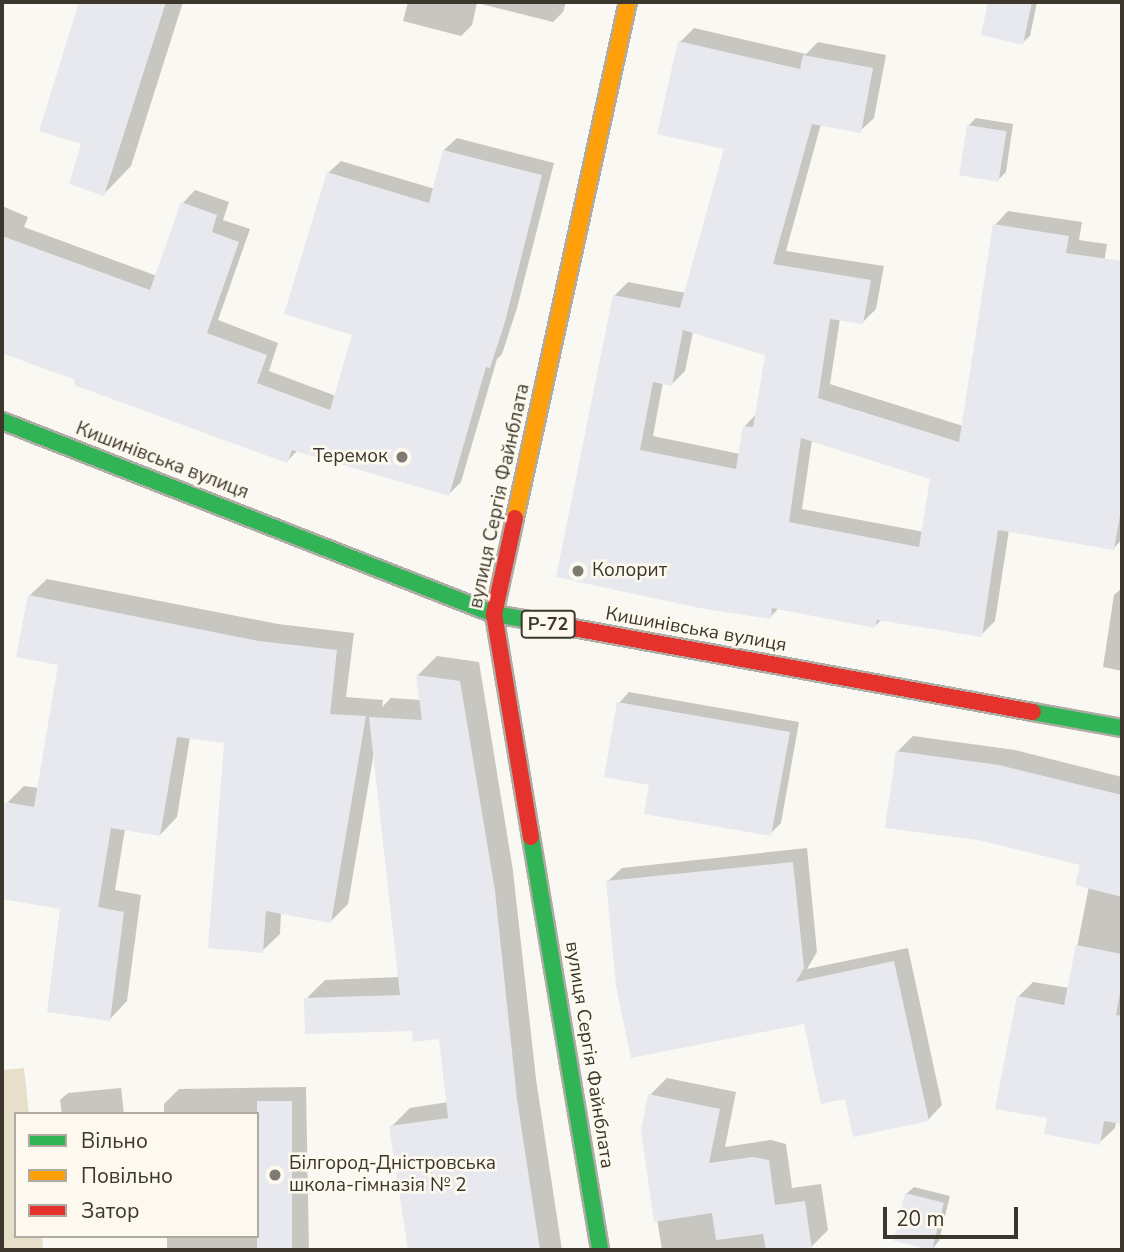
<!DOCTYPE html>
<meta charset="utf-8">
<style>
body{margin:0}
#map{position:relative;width:1124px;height:1252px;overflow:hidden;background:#faf8f2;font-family:"Nunito Sans",sans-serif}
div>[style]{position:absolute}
.green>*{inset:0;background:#e8dfca}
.shadow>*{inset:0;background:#0003}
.building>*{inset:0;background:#e8e8ef;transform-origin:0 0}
.roads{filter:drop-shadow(2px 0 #afaca5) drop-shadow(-2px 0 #afaca5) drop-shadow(0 2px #afaca5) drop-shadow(0 -2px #afaca5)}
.fast>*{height:16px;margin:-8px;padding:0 8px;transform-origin:8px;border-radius:8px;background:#30b455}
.slow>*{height:16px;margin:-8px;padding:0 8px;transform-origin:8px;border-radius:8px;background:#ff9f0a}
.jam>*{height:16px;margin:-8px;padding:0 8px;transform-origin:8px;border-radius:8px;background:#e5322d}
.dots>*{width:19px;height:19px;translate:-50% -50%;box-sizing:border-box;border:4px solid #fef9ef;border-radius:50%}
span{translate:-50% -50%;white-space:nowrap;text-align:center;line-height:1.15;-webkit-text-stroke:5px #fef9ef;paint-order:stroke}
.shield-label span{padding:2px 5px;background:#fef9ef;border:2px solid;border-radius:5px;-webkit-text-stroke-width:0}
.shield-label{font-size:18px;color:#3b372d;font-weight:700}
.poi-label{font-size:19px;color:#3b372d}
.right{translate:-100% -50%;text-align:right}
.left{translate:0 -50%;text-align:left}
.street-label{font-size:19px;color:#3b372d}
.frame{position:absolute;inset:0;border:4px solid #3b372d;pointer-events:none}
.legend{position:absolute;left:14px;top:1112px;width:245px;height:126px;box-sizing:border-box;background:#fef9ef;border:2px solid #b0aba1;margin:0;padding:9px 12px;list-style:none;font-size:21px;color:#3b372d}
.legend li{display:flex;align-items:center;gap:14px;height:35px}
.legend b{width:35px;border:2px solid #b0aba1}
.scale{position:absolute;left:883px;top:1207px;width:135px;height:32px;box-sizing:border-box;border:4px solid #3b372d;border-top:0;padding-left:9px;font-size:21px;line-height:24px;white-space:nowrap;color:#3b372d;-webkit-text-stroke:5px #fef9ef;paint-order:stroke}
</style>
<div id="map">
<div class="green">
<div style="clip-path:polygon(24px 1068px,29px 1114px,16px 1114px,16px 1236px,42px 1236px,43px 1250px,2px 1250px,2px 1070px)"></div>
</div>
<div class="shadow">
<div style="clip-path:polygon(81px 2px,183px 2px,131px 166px,104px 194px,83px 143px,41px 130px)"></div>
<div style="clip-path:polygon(408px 2px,566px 2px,563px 12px,553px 22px,477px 3px,472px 25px,461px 36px,403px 21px)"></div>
<div style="clip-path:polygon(990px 2px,1037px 2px,1030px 36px,1022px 43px,983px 34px)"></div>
<div style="clip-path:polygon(evenodd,694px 28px,806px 54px,818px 42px,886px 55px,874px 118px,860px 131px,821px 124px,786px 251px,884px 266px,876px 309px,863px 322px,840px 319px,830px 384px,963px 426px,995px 225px,1008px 211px,1082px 222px,1079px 240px,1107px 244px,1101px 283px,1122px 288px,1122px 539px,1114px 548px,1009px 530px,995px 621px,981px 635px,882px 619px,875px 626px,779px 608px,770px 617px,558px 575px,614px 296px,628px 282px,686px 293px,726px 148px,680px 42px,694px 28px,693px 332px,767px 353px,757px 413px,744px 427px,740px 454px,653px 436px,663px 382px,672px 384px,685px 371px,693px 332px,694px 28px,812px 440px,932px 478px,924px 532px,802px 509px,812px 440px)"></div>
<div style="clip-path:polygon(976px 118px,1013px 124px,1006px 172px,999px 179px,968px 126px)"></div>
<div style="clip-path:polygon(457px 138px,554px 163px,517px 308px,502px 354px,497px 359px,461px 482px,449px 494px,298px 450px,287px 461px,2px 349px,2px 206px,28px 217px,24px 227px,157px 276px,183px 203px,195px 190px,229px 202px,223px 220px,250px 229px,218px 320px,278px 343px,269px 371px,336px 396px,354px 333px,328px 173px,341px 161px,435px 189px,444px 150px)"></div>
<div style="clip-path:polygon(47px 579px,278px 624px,354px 633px,346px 697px,383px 700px,382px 707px,391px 698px,421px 700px,418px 675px,437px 656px,479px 662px,513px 871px,536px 1079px,562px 1250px,410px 1250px,391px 1127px,410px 1108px,448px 1102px,440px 1037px,306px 999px,325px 980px,400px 977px,374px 752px,348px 904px,331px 921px,281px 912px,280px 934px,262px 951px,226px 742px,190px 737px,177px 817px,160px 835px,125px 829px,115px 890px,141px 895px,127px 1001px,110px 1019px,62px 907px,2px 897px,2px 833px,7px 803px,24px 786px,39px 788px,60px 664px,29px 596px)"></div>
<div style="clip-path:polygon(1122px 588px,1122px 671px,1103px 667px,1114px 595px)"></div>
<div style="clip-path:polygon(629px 692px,799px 722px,781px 823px,770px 834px,619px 703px)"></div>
<div style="clip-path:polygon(913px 736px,1015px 750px,1122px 777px,1122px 1122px,1116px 1121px,1115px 1128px,1099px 1143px,1049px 1117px,1018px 997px,1033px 982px,1069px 988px,1089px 886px,1083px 864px,897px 752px)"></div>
<div style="clip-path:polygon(807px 848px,817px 952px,807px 969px,908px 948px,942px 1105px,928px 1120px,846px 1097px,806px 1022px,607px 882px,622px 868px)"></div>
<div style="clip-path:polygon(667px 1078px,736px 1092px,725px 1147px,771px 1140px,786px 1144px,792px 1188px,821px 1184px,828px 1230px,811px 1247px,787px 1250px,662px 1250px,643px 1131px,650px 1095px)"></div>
<div style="clip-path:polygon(306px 1087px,309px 1250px,167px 1250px,167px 1236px,257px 1236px,257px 1114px,164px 1114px,164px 1104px,179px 1089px)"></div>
<div style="clip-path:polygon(121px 1088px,124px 1114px,62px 1114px,60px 1100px,68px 1093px)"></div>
<div style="clip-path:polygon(914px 1187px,950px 1196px,939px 1241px,932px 1249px,906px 1194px)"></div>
</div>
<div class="building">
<div style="clip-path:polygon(79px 2px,166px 2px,104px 196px,69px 184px,81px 144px,39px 131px)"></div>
<div style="clip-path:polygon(988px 2px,1032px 2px,1023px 45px,981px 35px)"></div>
<div style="clip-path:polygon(evenodd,678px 41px,800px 69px,803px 55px,873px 68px,861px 133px,812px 124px,773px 264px,871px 280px,863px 324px,830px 319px,818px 398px,959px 442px,993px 224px,1069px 236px,1066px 253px,1122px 261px,1122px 504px,1114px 550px,998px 530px,982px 637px,877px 620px,875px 628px,772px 608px,771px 619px,699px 608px,556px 577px,613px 295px,680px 308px,724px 149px,657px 134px,678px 41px,683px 330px,765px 355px,753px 427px,743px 426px,736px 469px,640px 450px,653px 382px,672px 386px,683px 330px,678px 41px,801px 438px,930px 479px,919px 547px,789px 522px,801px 438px)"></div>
<div style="left:967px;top:125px;width:40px;height:51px;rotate:9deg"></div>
<div style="clip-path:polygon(443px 150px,542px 175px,505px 322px,490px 368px,486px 367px,449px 496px,292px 450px,287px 463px,74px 385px,75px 380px,2px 353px,2px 236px,150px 290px,181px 202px,217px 215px,212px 232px,239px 242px,207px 333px,267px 355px,257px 383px,330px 410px,352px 335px,284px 314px,327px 172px,429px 203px)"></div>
<div style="clip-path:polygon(28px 595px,259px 641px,337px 650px,330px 714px,366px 716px,331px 923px,266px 911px,263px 953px,208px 948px,224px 743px,177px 737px,160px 836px,111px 828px,98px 907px,124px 912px,110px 1021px,47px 1012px,60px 909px,2px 899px,2px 822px,5px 802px,34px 807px,58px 665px,16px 657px)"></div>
<div style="clip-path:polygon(416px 675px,460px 681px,495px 891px,517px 1099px,540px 1250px,408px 1250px,389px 1126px,448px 1118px,439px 1039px,413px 1042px,412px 1031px,305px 1034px,304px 998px,400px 995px,369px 717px,422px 720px)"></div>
<div style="clip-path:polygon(617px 702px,790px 732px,771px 836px,644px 814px,649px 785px,604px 777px)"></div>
<div style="clip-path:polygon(896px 751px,999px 765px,1122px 795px,1122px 897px,1075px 885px,1080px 865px,978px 840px,885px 828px)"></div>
<div style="clip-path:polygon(793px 862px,804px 968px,796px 982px,894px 961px,929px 1121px,853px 1137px,845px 1099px,821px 1104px,804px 1024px,631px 1058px,616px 986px,606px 881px)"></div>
<div style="clip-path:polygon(1076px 945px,1122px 954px,1122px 982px,1116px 1015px,1122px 1016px,1122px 1124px,1104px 1121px,1100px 1145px,1044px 1134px,1047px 1118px,995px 1109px,1017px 996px,1064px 1005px)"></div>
<div style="clip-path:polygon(648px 1094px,720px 1109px,709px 1163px,753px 1157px,769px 1160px,775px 1205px,805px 1201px,812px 1250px,766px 1250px,763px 1234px,716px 1240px,712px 1213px,654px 1222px,641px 1131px)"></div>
<div style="left:257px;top:1101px;width:35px;height:149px"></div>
<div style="left:905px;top:1193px;width:40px;height:49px;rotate:14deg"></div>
</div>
<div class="roads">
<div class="fast">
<div style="left:2px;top:421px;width:529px;rotate:21.42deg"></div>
<div style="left:494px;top:614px;width:42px;rotate:9.7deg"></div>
<div style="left:1033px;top:712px;width:90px;rotate:10.2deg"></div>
<div style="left:531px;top:837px;width:419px;rotate:80.5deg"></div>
</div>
<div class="slow">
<div style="left:515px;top:518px;width:528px;rotate:-77.65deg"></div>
</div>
<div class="jam">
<div style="left:515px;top:518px;width:98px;rotate:102.3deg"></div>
<div style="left:494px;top:614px;width:226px;rotate:80.6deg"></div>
<div style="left:535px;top:621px;width:506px;rotate:10.36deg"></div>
</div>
</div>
<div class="dots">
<div style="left:402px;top:457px;background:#7e7b72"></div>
<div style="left:578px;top:571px;background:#7e7b72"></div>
<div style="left:275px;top:1175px;background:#7e7b72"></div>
</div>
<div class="shield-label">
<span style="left:548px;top:624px">Р-72</span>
</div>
<div class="poi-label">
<span class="right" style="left:388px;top:457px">Теремок</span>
<span class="left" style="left:592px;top:571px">Колорит</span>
<span class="left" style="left:289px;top:1175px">Білгород-Дністровська<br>школа-гімназія № 2</span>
</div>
<div class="street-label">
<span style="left:162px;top:461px;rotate:21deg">Кишинівська вулиця</span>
<span style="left:500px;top:496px;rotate:-78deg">вулиця Сергія Файнблата</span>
<span style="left:696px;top:630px;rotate:10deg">Кишинівська вулиця</span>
<span style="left:589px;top:1055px;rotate:81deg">вулиця Сергія Файнблата</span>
</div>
<div class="frame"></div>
<ul class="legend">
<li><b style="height:9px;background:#30b455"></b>Вільно</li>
<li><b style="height:9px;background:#ff9f0a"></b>Повільно</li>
<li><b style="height:9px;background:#e5322d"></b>Затор</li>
</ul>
<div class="scale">20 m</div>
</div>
